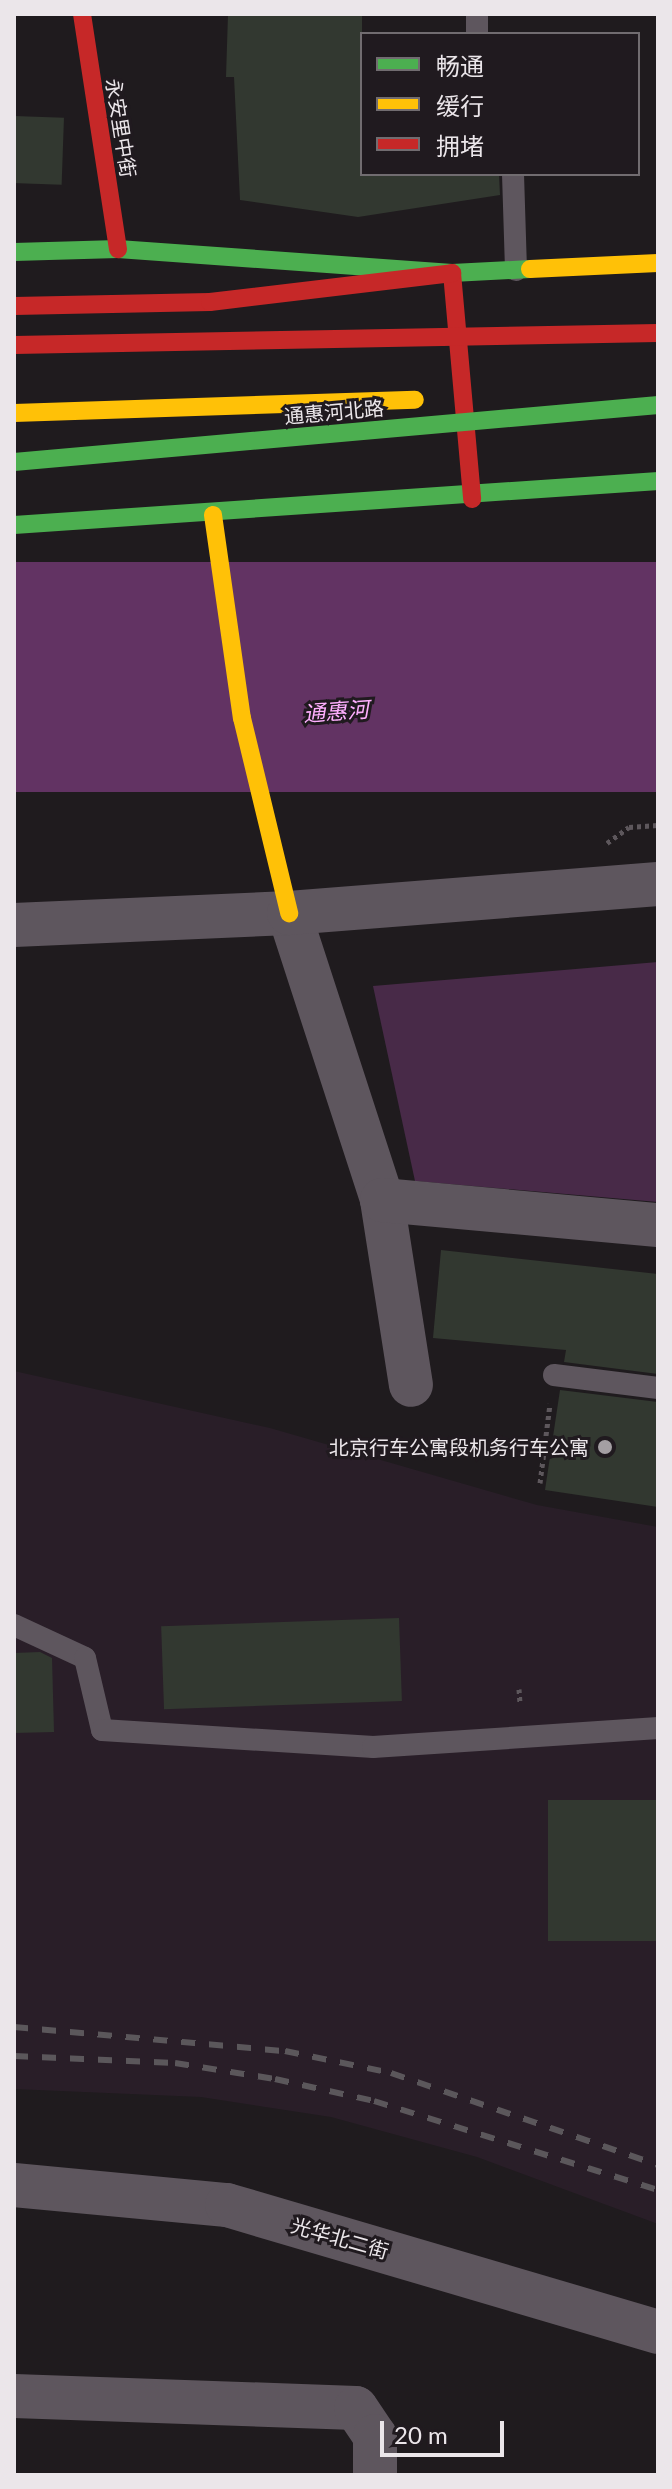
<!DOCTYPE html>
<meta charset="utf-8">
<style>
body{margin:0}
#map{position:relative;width:672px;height:2489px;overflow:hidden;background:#1f1b1e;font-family:Lato,"Noto Sans SC",sans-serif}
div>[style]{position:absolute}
.built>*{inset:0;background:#291e28}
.green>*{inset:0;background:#482a48}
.water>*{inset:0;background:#623363;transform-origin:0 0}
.building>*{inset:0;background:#323830;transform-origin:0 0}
.path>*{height:5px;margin-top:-2.5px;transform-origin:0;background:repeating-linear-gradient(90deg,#5d575c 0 4px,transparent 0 8px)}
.lane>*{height:22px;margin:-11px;padding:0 11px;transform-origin:11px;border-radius:11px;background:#5e565e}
.street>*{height:44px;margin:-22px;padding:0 22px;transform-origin:22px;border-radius:22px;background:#5e565e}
.fast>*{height:18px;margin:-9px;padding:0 9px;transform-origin:9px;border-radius:9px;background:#4caf50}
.slow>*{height:18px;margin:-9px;padding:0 9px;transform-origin:9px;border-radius:9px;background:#ffc107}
.jam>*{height:18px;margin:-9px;padding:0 9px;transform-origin:9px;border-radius:9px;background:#c62828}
.rail>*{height:6px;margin-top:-3px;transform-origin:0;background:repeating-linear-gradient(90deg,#5b575b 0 14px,transparent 0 28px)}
.fast-bridge>*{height:18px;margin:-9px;padding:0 9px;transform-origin:9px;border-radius:9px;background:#4caf50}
.slow-bridge>*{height:18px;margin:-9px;padding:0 9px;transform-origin:9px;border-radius:9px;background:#ffc107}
.jam-bridge>*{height:18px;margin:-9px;padding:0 9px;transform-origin:9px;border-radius:9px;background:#c62828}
.dots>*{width:22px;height:22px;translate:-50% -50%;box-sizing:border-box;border:4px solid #201a1f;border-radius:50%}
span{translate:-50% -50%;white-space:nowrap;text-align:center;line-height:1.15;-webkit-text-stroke:6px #201a1f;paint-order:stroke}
.street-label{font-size:20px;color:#ebe6ea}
.poi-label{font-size:20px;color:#ebe6ea}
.right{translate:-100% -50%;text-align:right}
.water-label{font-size:22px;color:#feaffe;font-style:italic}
.frame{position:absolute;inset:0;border:16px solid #ebe6ea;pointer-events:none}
.legend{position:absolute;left:360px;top:32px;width:280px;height:144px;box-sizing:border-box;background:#201a1f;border:2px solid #716c70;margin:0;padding:10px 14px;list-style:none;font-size:24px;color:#ebe6ea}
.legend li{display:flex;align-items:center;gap:16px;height:40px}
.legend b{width:40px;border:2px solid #716c70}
.scale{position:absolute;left:380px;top:2421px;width:124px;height:36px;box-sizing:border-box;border:4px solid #ebe6ea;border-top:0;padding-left:10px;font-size:24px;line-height:28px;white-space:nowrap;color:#ebe6ea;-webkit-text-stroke:6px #201a1f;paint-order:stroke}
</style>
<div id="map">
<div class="built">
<div style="clip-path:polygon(14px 1371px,270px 1428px,537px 1505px,658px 1527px,658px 2224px,477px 2157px,331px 2117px,201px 2097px,14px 2089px)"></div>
</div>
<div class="green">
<div style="clip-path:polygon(658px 962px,658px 1202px,415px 1181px,373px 986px)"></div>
</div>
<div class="water">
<div style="left:658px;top:562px;width:230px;height:645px;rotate:90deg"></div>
</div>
<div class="building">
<div style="clip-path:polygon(228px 14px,362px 14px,362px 174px,499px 174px,500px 195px,358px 217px,240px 200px,234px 77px,226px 77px)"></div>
<div style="left:14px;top:116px;width:50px;height:67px;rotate:2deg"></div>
<div style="clip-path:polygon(441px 1250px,658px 1274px,658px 1374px,564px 1362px,566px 1350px,433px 1338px)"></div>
<div style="clip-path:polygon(560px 1390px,658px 1402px,658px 1507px,545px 1490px)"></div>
<div style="left:399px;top:1618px;width:83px;height:238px;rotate:88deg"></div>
<div style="clip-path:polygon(40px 1652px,52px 1658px,54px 1732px,14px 1733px,14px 1653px)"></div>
<div style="left:658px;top:1800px;width:141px;height:110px;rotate:90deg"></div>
</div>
<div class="path">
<div style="left:607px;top:843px;width:27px;rotate:-36deg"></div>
<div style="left:629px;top:827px;width:29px;rotate:-4deg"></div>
<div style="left:540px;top:1483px;width:80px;rotate:-82.8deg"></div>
<div style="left:519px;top:1689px;width:15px;rotate:86deg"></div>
</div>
<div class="lane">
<div style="left:477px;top:14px;width:20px;rotate:90deg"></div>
<div style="left:513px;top:174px;width:96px;rotate:88.2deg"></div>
<div style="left:554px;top:1375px;width:105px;rotate:7.1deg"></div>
<div style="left:14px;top:1625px;width:78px;rotate:24.9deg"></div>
<div style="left:85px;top:1658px;width:74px;rotate:76.7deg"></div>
<div style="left:102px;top:1730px;width:272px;rotate:3.6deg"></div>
<div style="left:373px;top:1747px;width:286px;rotate:-3.8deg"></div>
</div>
<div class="street">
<div style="left:289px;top:913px;width:302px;rotate:72deg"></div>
<div style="left:382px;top:1200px;width:187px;rotate:81.1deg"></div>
<div style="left:14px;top:925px;width:275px;rotate:-2.5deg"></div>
<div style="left:289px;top:913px;width:370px;rotate:-4.5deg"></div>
<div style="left:382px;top:1200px;width:277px;rotate:5.2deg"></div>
<div style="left:14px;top:2185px;width:214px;rotate:5.4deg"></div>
<div style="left:227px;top:2205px;width:449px;rotate:16.4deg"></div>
<div style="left:14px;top:2396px;width:342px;rotate:2deg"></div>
<div style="left:356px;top:2408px;width:34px;rotate:56deg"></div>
<div style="left:375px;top:2436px;width:39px;rotate:90deg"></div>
</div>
<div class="fast">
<div style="left:14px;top:252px;width:104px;rotate:-1.7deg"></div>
<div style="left:118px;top:249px;width:335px;rotate:4.1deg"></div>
<div style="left:452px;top:273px;width:78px;rotate:-2.9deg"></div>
<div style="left:14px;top:525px;width:646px;rotate:-3.91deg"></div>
</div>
<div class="slow">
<div style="left:530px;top:269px;width:128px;rotate:-2.7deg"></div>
<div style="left:213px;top:515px;width:205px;rotate:81.9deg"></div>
<div style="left:242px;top:718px;width:201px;rotate:76.4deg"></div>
</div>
<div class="jam">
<div style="left:82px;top:14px;width:238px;rotate:81.3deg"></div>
<div style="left:452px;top:273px;width:227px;rotate:84.9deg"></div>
<div style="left:14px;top:306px;width:196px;rotate:-1.2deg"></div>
<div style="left:210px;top:302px;width:244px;rotate:-6.8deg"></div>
</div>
<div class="rail">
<div style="left:14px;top:2027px;width:272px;rotate:5.1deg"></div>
<div style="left:285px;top:2051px;width:108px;rotate:11.7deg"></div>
<div style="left:391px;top:2073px;width:282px;rotate:19deg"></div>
<div style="left:14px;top:2056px;width:161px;rotate:2.5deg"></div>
<div style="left:175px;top:2063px;width:101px;rotate:9.1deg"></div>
<div style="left:275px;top:2079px;width:101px;rotate:12.5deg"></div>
<div style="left:374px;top:2101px;width:298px;rotate:17.4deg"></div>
</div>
<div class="fast-bridge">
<div style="left:14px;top:462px;width:647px;rotate:-5.06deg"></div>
</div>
<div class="slow-bridge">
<div style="left:14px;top:413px;width:401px;rotate:-1.9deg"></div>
</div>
<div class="jam-bridge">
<div style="left:14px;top:345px;width:644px;rotate:-1.07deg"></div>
</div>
<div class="dots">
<div style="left:605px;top:1447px;background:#a49fa3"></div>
</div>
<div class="street-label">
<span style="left:121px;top:128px;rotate:81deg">永安里中街</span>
<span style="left:334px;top:412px;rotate:-5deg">通惠河北路</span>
<span style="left:340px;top:2238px;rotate:16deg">光华北二街</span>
</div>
<div class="poi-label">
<span class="right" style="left:589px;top:1447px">北京行车公寓段机务行车公寓</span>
</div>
<div class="water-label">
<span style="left:336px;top:711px;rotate:-4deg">通惠河</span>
</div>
<div class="frame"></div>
<ul class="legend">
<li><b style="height:10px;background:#4caf50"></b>畅通</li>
<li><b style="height:10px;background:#ffc107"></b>缓行</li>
<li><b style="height:10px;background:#c62828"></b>拥堵</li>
</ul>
<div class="scale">20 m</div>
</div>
